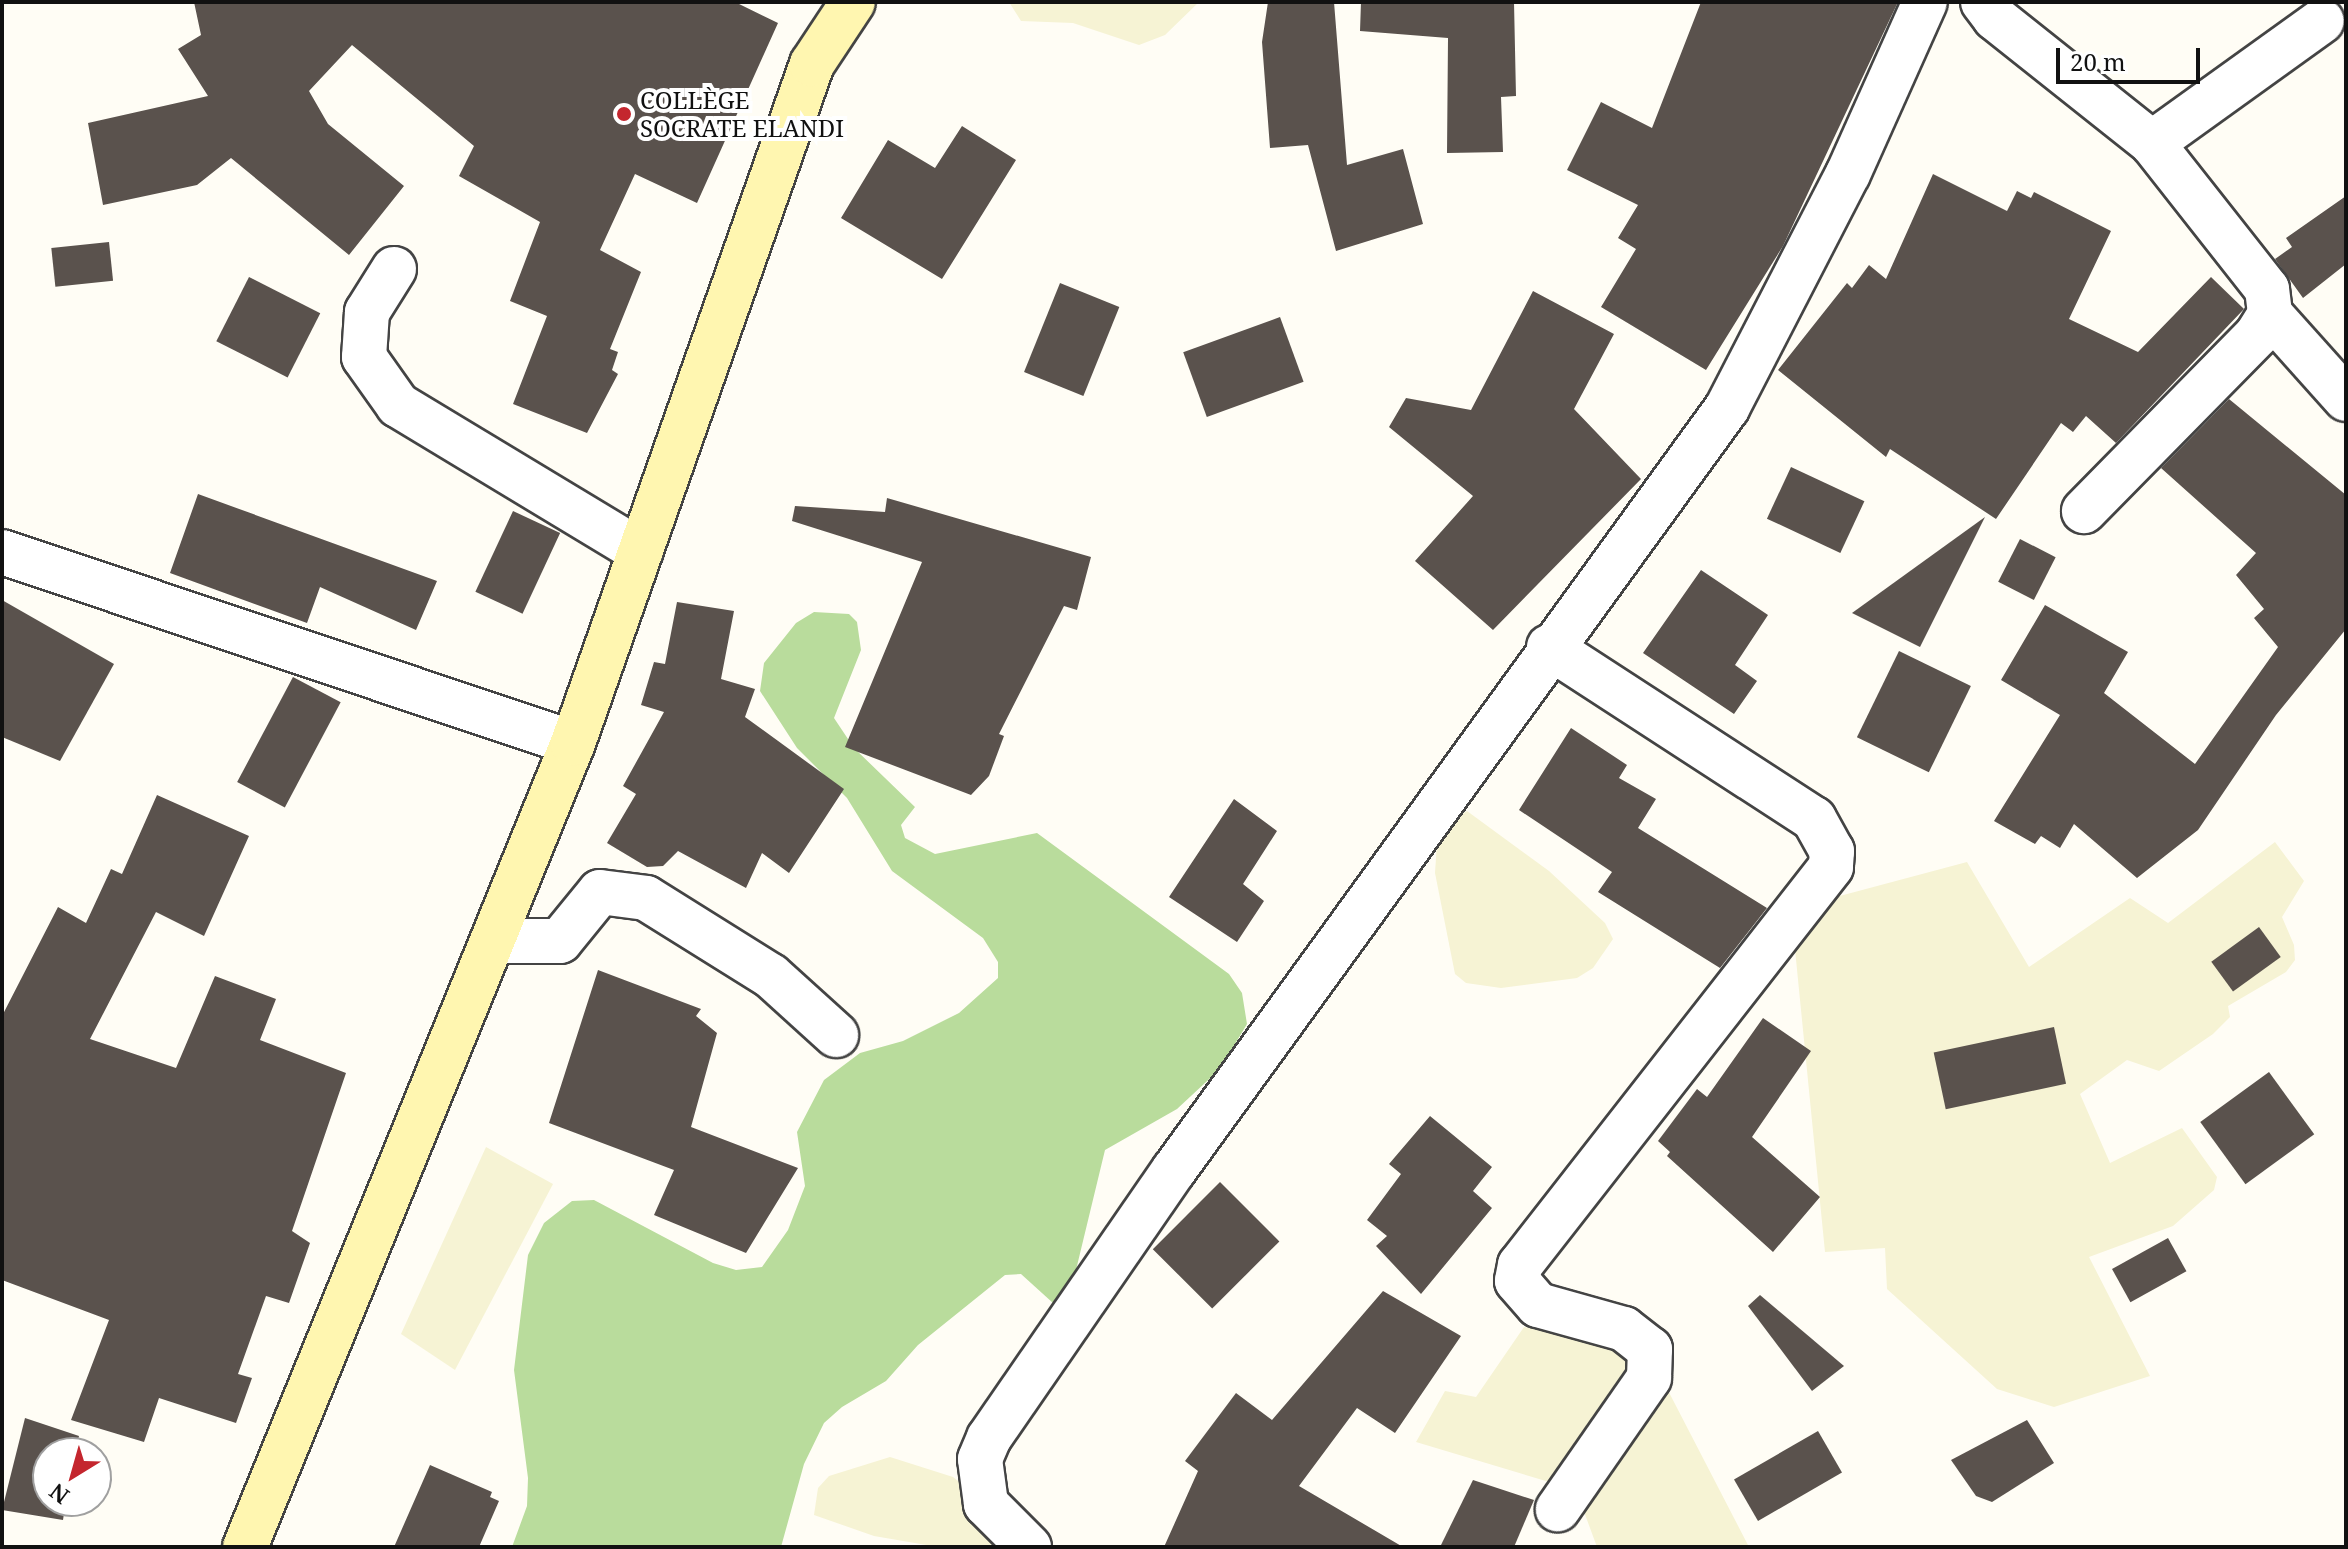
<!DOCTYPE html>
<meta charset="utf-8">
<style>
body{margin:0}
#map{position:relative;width:2348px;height:1549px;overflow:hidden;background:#fffdf5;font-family:"Noto Serif",serif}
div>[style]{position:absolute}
.farmland>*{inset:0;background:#f6f3d4}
.forest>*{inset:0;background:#b9dc9c}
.building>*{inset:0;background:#5a524d;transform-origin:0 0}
.roads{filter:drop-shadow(2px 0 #444) drop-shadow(-2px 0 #444) drop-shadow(0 2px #444) drop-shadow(0 -2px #444)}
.minor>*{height:44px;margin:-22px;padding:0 22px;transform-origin:22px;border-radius:22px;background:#fff}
.secondary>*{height:44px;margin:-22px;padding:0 22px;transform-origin:22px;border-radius:22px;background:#fff6b0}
.dots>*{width:22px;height:22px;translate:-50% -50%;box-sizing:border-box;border:4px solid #fff;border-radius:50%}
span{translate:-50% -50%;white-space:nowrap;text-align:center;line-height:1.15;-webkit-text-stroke:8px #fff;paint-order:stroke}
.poi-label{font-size:24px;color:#111}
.left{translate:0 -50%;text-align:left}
.frame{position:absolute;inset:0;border:4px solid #111;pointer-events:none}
.north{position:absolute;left:32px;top:1437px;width:80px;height:80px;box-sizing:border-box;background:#fff;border:2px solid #a0a0a0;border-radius:50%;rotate:217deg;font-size:22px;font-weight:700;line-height:32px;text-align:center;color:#111}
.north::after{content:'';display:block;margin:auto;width:28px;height:36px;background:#c4262e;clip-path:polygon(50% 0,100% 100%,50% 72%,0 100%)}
.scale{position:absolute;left:2056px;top:48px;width:144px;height:36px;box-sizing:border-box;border:4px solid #111;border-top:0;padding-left:10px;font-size:24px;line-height:28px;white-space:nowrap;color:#111;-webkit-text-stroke:6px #fff;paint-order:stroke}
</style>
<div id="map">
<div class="farmland">
<div style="clip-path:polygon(1009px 2px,1199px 2px,1165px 35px,1139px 45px,1073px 23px,1021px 21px)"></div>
<div style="clip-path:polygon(1467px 811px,1549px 871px,1605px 923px,1613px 939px,1593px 968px,1577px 978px,1501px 988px,1466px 983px,1455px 974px,1435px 873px,1437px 843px,1452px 820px)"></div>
<div style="clip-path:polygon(2275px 842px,2304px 881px,2282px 917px,2294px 945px,2295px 960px,2286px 972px,2228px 1006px,2230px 1017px,2213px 1034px,2159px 1071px,2127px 1060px,2080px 1094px,2110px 1163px,2182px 1128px,2217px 1177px,2214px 1190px,2173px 1226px,2089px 1257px,2150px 1376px,2054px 1407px,1997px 1389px,1887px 1289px,1885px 1248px,1825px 1252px,1791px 909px,1967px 862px,2029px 967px,2130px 898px,2168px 923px)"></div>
<div style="clip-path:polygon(486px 1147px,553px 1184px,455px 1370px,401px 1334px)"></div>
<div style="clip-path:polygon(1524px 1327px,1645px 1346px,1749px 1547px,1597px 1547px,1576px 1490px,1416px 1442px,1445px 1391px,1476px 1397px)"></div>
<div style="clip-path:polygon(890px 1457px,953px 1477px,1040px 1547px,938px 1547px,874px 1536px,814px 1515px,818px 1488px,829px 1476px)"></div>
</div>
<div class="forest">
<div style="clip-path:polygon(814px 612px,849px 614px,857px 622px,861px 650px,834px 718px,854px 748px,915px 807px,901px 825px,905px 838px,935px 854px,1037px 833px,1229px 974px,1242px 993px,1247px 1024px,1220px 1069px,1177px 1109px,1105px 1150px,1069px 1299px,1053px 1303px,1021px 1274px,1005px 1275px,918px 1345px,886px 1381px,842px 1407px,824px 1423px,804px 1464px,781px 1547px,512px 1547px,527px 1506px,528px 1478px,514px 1370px,528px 1255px,544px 1223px,572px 1201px,594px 1200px,713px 1263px,736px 1270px,762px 1267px,788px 1230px,805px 1186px,797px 1132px,824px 1080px,860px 1053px,903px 1041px,959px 1013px,998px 978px,998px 962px,983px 938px,892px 871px,847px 798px,797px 748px,760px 691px,764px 663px,796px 623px)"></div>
</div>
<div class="building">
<div style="clip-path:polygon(194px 2px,735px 2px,778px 23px,697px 203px,635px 174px,600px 250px,641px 272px,610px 349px,618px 352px,612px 370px,618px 374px,587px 433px,513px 404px,547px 316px,510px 301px,540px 222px,459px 176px,474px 146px,352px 45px,309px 91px,328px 124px,404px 186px,349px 255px,231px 158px,197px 185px,103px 205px,88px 123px,208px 96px,178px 49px,201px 35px)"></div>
<div style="clip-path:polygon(1268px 2px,1334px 2px,1347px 165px,1403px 149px,1423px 224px,1336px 251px,1308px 145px,1270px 148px,1262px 42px)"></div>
<div style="clip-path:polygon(1361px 2px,1514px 2px,1516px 96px,1501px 97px,1503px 152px,1447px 153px,1448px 38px,1360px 31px)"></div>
<div style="clip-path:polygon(1701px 2px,1898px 2px,1783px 246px,1706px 370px,1601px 307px,1636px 249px,1618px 238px,1638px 205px,1567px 170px,1601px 102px,1652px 128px)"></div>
<div style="clip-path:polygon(962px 126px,1016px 160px,942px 279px,841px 218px,888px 140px,935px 168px)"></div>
<div style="clip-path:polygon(1933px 174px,2007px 211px,2017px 191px,2031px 198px,2034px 192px,2111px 231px,2069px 319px,2138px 352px,2211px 277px,2244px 309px,2116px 443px,2086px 416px,2073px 432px,2061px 423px,1996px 519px,1890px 449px,1886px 457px,1778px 370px,1847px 283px,1852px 288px,1869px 265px,1886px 279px)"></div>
<div style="clip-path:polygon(2346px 196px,2346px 264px,2303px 298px,2275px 259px,2292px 247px,2286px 238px)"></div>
<div style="left:109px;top:242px;width:39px;height:58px;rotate:84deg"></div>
<div style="left:249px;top:277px;width:80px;height:72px;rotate:27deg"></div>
<div style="left:1060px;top:283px;width:64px;height:96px;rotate:22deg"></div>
<div style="clip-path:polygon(1533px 291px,1614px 334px,1574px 409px,1641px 479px,1493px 630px,1415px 561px,1473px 496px,1389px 427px,1406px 398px,1471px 410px)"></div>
<div style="left:1280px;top:317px;width:69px;height:103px;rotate:70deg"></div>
<div style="clip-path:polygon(2229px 399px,2346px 495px,2346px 629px,2276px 715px,2198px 830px,2137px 878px,2074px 824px,2060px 848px,2041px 836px,2035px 844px,1994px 821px,2060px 715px,2001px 680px,2045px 605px,2128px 652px,2104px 693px,2195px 764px,2278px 647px,2254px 618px,2264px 609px,2236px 575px,2256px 553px,2161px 468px)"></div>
<div style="left:1791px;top:467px;width:81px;height:57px;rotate:25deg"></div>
<div style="clip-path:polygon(198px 494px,437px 581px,416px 630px,320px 587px,307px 623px,170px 573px)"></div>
<div style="clip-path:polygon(887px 498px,1091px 557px,1077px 610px,1064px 606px,999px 734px,1004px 736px,989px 776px,971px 795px,845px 747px,922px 562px,792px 521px,795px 506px,885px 512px)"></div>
<div style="left:513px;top:511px;width:52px;height:89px;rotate:25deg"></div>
<div style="clip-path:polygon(1985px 517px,1920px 647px,1852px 613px,1924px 561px)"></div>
<div style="left:2020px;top:539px;width:40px;height:48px;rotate:27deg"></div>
<div style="clip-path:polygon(1701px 570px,1768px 615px,1735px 665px,1757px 681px,1734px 714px,1643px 653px)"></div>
<div style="clip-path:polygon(2px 600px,114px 664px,60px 761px,2px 737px)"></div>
<div style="clip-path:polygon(677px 602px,734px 611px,721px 679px,755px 689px,745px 717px,844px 789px,789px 873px,762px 853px,746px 888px,678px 851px,663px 866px,647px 867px,607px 843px,636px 794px,623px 786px,664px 712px,641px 705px,654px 662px,665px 664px)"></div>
<div style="left:1899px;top:651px;width:80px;height:96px;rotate:26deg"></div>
<div style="left:293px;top:677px;width:54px;height:119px;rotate:28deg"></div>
<div style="clip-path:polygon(1571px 728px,1627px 765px,1619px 778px,1656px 799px,1638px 828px,1767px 908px,1720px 968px,1598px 892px,1612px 872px,1519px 810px)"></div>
<div style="clip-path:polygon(157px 795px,249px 836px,204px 936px,156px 912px,90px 1039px,176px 1068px,215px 976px,276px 999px,260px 1040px,346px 1073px,292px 1231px,310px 1243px,289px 1303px,266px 1296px,238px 1374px,252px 1378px,236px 1423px,159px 1398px,144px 1442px,71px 1420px,109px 1320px,2px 1280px,2px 1016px,58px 907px,86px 923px,111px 869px,122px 874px)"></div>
<div style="clip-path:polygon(1234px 799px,1277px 831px,1243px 884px,1264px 901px,1237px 942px,1169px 897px)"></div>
<div style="left:2259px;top:927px;width:37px;height:59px;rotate:54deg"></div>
<div style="clip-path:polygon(598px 970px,701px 1009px,696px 1016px,717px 1033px,691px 1127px,798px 1168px,746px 1253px,654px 1215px,674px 1170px,549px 1123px)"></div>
<div style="clip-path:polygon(1763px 1018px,1811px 1051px,1752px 1137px,1820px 1197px,1773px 1252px,1667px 1156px,1670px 1152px,1658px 1141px,1697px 1089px,1707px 1097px)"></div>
<div style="left:2054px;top:1027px;width:58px;height:123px;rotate:78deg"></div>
<div style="left:2269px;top:1072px;width:77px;height:85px;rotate:54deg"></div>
<div style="clip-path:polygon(1430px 1116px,1492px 1167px,1473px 1191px,1492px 1208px,1421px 1294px,1376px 1246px,1387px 1236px,1367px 1220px,1401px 1174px,1389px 1164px)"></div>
<div style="left:1220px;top:1182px;width:84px;height:95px;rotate:45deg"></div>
<div style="left:2168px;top:1238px;width:38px;height:64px;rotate:61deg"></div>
<div style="clip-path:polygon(1383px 1291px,1461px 1336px,1395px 1433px,1357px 1408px,1299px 1486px,1403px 1547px,1164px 1547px,1198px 1471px,1185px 1461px,1236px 1393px,1272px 1420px)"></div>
<div style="clip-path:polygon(1760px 1295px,1844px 1366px,1812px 1391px,1748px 1306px)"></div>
<div style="clip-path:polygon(25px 1418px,79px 1436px,75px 1453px,48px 1453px,48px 1501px,66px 1501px,63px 1520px,2px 1510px)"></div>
<div style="clip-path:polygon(2027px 1420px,2054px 1463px,1992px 1502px,1976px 1496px,1951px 1460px)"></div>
<div style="left:1818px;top:1431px;width:48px;height:97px;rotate:60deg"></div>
<div style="clip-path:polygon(430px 1465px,492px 1492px,490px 1497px,499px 1501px,479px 1547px,394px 1547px)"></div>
<div style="clip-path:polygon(1473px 1480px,1534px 1500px,1514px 1547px,1440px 1547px)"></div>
</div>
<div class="roads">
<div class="minor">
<div style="left:1983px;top:2px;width:20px;rotate:53deg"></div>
<div style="left:1995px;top:18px;width:201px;rotate:38.5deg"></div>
<div style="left:2152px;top:143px;width:186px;rotate:51.8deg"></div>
<div style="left:2267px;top:289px;width:25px;rotate:83deg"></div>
<div style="left:2270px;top:314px;width:25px;rotate:122deg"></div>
<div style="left:2257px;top:335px;width:247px;rotate:134.5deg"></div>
<div style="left:2152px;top:143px;width:209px;rotate:-35.7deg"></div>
<div style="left:394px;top:269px;width:51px;rotate:122.1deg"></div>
<div style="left:367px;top:312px;width:45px;rotate:93.8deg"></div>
<div style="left:364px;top:357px;width:59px;rotate:54.7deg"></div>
<div style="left:398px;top:405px;width:283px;rotate:31.1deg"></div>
<div style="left:2270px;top:314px;width:114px;rotate:48.2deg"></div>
<div style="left:2px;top:552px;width:602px;rotate:18.5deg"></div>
<div style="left:1549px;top:647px;width:316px;rotate:33deg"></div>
<div style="left:1814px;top:819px;width:37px;rotate:61deg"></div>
<div style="left:1832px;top:851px;width:16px;rotate:94deg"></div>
<div style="left:1831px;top:867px;width:505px;rotate:128deg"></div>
<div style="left:1520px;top:1265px;width:16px;rotate:101deg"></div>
<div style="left:1517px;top:1281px;width:32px;rotate:49deg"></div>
<div style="left:1538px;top:1305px;width:89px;rotate:15.6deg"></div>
<div style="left:1624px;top:1329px;width:33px;rotate:38deg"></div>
<div style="left:1650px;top:1349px;width:29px;rotate:92deg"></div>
<div style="left:1649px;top:1378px;width:160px;rotate:124.8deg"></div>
<div style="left:495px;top:941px;width:65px"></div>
<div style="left:560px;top:941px;width:63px;rotate:-50.8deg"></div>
<div style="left:600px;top:892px;width:46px;rotate:7.4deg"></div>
<div style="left:646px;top:898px;width:147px;rotate:32deg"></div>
<div style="left:771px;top:976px;width:88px;rotate:42.2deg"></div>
<div style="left:1029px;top:1547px;width:61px;rotate:-135deg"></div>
<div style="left:986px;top:1504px;width:45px;rotate:-97.6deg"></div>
<div style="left:980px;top:1459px;width:23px;rotate:-67deg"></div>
<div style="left:989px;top:1438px;width:326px;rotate:-55.4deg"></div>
<div style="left:1174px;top:1170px;width:942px;rotate:-54.03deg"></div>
<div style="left:1727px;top:408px;width:263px;rotate:-62.7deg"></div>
<div style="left:1848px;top:174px;width:188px;rotate:-65.9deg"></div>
</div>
<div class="secondary">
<div style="left:245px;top:1547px;width:868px;rotate:-67.81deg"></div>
<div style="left:573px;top:743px;width:720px;rotate:-70.61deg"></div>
<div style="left:812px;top:64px;width:74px;rotate:-56.5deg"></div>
</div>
</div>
<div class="dots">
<div style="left:624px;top:114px;background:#c4262e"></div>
</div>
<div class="poi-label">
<span class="left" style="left:640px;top:114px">COLLÈGE<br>SOCRATE ELANDI</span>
</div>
<div class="frame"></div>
<div class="north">N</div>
<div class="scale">20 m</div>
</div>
